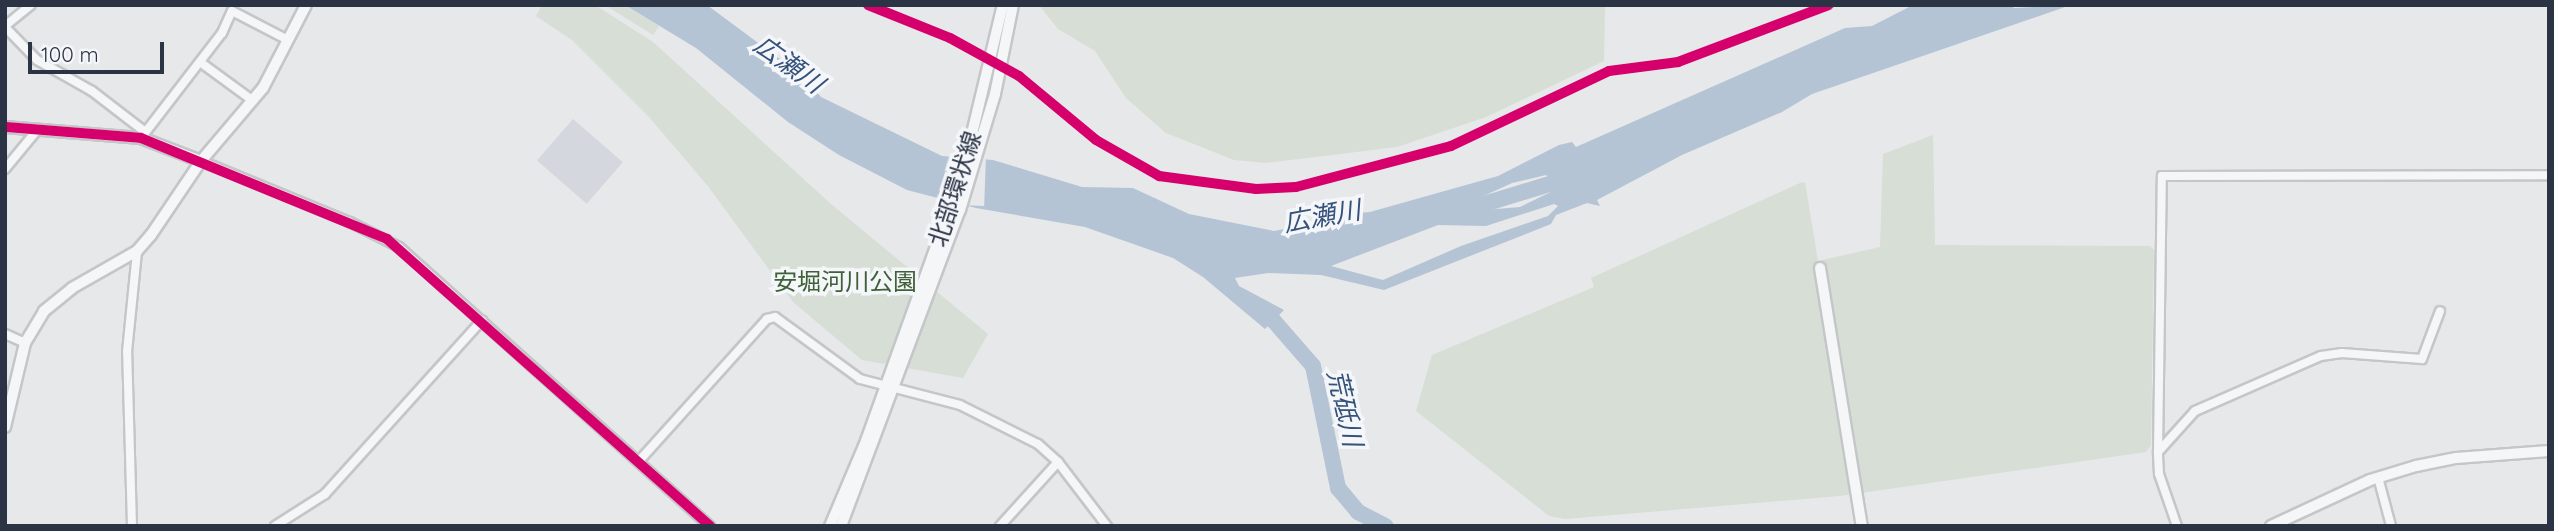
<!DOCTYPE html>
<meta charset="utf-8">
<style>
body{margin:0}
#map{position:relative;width:2554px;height:531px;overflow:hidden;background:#e6e8ea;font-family:Quicksand,"Noto Sans JP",sans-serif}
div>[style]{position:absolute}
.built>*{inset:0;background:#d4d7dd;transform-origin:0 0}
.green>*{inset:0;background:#d6ded6}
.water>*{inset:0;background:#b4c4d5}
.pier>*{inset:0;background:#e6e8ea;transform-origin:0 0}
.river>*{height:16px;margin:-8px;padding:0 8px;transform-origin:8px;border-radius:8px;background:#b4c4d5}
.roads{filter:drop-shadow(2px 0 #c4c6c8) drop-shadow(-2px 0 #c4c6c8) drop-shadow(0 2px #c4c6c8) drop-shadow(0 -2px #c4c6c8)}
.minor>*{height:8px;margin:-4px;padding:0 4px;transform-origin:4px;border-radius:4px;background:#f5f6f7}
.tertiary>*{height:10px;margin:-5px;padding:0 5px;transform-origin:5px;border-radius:5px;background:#f5f6f7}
.cycleway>*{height:10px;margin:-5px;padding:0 5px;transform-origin:5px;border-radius:5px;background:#d6006c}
span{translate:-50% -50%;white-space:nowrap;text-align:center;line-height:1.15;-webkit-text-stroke:7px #f4f6f9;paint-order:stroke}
.street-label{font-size:24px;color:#2b3445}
.park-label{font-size:24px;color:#3f6138}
.water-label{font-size:26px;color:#34527a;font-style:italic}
.frame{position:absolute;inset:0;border:7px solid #2b3445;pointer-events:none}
.scale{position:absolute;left:28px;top:42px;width:136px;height:32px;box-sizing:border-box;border:4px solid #2b3445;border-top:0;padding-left:9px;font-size:21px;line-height:24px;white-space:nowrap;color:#2b3445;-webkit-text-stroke:5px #f4f6f9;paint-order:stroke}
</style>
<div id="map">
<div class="built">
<div style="left:573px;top:119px;width:66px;height:55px;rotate:41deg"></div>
</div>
<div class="green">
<div style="clip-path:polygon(542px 5px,595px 5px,653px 42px,831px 204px,988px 334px,963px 378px,862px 360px,793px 302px,707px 185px,649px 117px,572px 40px,536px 16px)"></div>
<div style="clip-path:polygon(605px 5px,625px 5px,659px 26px,653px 35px)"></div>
<div style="clip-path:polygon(1039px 5px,1605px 5px,1604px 61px,1486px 117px,1397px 147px,1266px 163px,1234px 160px,1166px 133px,1126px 98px,1095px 51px,1058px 29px)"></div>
<div style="clip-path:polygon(1933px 135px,1935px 245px,2150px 246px,2154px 250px,2151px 445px,2146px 452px,1840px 496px,1565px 519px,1549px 516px,1416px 411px,1432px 355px,1594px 287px,1591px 278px,1800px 183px,1805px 182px,1818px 261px,1880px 247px,1883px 154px)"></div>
</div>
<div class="water">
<div style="clip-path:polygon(evenodd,625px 5px,707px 5px,803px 76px,821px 97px,942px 156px,993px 160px,1082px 187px,1133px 188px,1189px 214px,1274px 231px,1316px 223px,1324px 216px,1370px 212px,1498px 176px,1559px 145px,1572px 142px,1576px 147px,1845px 28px,1872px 26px,1913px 5px,1997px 5px,1997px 9px,2071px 5px,1812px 94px,1782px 112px,1682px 155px,1597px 200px,1600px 206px,1587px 203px,1556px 215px,1551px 224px,1384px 290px,1321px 275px,1268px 273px,1235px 278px,1239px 286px,1284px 310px,1265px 329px,1203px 277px,1173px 258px,1085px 227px,976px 208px,907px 190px,839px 155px,788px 122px,696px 48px,625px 5px,1546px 175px,1559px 188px,1520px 207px,1462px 212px,1455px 209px,1512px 183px,1546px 175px,625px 5px,1554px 204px,1558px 206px,1548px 216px,1461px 246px,1383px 280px,1331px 266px,1438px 225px,1486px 226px,1554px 204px)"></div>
</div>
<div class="pier">
<div style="left:959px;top:154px;width:27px;height:51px;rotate:2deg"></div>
</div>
<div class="river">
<div style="left:1976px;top:16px;width:32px;rotate:-20deg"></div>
<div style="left:1442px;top:217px;width:139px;rotate:-17.1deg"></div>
<div style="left:1258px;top:310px;width:18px;rotate:34deg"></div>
<div style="left:1273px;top:320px;width:61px;rotate:49deg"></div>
<div style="left:1313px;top:366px;width:125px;rotate:78.4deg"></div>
<div style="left:1338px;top:488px;width:31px;rotate:50deg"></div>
<div style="left:1358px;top:512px;width:31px;rotate:27deg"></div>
</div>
<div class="roads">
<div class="minor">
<div style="left:5px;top:26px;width:33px;rotate:-39deg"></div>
<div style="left:5px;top:27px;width:46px;rotate:45.9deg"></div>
<div style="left:37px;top:60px;width:63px;rotate:29.4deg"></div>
<div style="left:92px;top:91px;width:66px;rotate:37.6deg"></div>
<div style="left:200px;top:62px;width:64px;rotate:36.2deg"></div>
<div style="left:141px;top:138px;width:133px;rotate:-52.4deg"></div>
<div style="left:222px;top:33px;width:24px;rotate:-66deg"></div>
<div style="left:232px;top:11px;width:63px;rotate:27.4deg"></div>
<div style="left:201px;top:161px;width:161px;rotate:22.3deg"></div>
<div style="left:350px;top:222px;width:55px;rotate:27deg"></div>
<div style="left:399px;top:247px;width:418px;rotate:41.9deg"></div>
<div style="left:5px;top:169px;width:52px;rotate:-50.5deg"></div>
<div style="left:5px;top:334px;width:22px;rotate:24deg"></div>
<div style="left:2158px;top:452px;width:55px;rotate:-47.9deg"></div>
<div style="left:2195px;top:411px;width:137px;rotate:-23.6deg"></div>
<div style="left:2321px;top:356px;width:21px;rotate:-8deg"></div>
<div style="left:2342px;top:353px;width:80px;rotate:4.3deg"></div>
<div style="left:2422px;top:359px;width:51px;rotate:-69.4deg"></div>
<div style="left:639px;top:461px;width:191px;rotate:-48deg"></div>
<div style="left:767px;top:319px;width:8px;rotate:-14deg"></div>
<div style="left:775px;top:317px;width:105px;rotate:36.1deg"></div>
<div style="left:860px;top:379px;width:103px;rotate:14.6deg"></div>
<div style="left:960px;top:405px;width:87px;rotate:26.6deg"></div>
<div style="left:1038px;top:444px;width:27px;rotate:42deg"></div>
<div style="left:1058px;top:462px;width:81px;rotate:52.6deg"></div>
<div style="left:2378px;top:477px;width:51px;rotate:75.1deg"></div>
<div style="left:132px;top:526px;width:174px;rotate:-91.6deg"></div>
<div style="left:127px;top:352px;width:101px;rotate:-84.3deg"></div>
<div style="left:275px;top:526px;width:59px;rotate:-32.6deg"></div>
<div style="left:325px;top:494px;width:234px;rotate:-47.9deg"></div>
<div style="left:1000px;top:526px;width:86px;rotate:-47.8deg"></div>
<div style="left:2177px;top:526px;width:55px;rotate:-109.1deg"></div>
<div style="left:2159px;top:474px;width:22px;rotate:-93deg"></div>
<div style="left:2158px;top:452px;width:276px;rotate:-89.2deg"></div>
<div style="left:2162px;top:176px;width:387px;rotate:-0.1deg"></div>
</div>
<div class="tertiary">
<div style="left:5px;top:127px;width:136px;rotate:4.6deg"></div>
<div style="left:141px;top:138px;width:64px;rotate:21deg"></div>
<div style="left:1820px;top:268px;width:261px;rotate:80.8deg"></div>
<div style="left:5px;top:427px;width:86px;rotate:-76.6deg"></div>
<div style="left:25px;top:343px;width:37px;rotate:-59deg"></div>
<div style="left:44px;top:311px;width:36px;rotate:-39deg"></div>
<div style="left:72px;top:288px;width:75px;rotate:-29.6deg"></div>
<div style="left:137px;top:251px;width:21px;rotate:-49deg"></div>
<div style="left:151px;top:235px;width:89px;rotate:-56deg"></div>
<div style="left:201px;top:161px;width:96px;rotate:-49.7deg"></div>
<div style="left:263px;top:88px;width:93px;rotate:-62.6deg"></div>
<div style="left:830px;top:526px;width:92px;rotate:-67deg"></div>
<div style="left:866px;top:441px;width:287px;rotate:-70.2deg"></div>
<div style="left:963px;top:171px;width:171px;rotate:-76.5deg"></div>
<div style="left:841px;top:526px;width:338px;rotate:-69.4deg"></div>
<div style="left:960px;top:210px;width:121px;rotate:-73.2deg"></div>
<div style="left:995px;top:94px;width:91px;rotate:-78.6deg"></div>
<div style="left:2271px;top:526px;width:109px;rotate:-24.9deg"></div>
<div style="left:2370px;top:480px;width:48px;rotate:-16.9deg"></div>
<div style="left:2416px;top:466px;width:41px;rotate:-11.3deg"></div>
<div style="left:2456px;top:458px;width:93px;rotate:-4.3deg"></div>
</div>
</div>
<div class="cycleway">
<div style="left:868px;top:5px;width:88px;rotate:21.9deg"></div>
<div style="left:950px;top:38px;width:79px;rotate:28.8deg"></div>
<div style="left:1019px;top:76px;width:100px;rotate:39.7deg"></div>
<div style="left:1096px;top:140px;width:73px;rotate:29.7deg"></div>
<div style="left:1159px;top:176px;width:98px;rotate:7.6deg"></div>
<div style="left:1256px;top:189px;width:40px;rotate:-2.9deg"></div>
<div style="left:1296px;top:187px;width:160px;rotate:-14.8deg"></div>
<div style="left:1451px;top:146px;width:175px;rotate:-25.4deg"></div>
<div style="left:1609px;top:71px;width:70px;rotate:-7.4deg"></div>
<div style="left:1678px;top:62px;width:161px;rotate:-20.7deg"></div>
<div style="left:5px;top:127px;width:136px;rotate:4.6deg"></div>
<div style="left:141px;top:138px;width:266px;rotate:22.3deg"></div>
<div style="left:387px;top:239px;width:432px;rotate:41.6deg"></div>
</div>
<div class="street-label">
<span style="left:955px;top:189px;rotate:-72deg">北部環状線</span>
</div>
<div class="park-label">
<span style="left:845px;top:282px">安堀河川公園</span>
</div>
<div class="water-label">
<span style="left:789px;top:64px;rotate:36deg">広瀬川</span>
<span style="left:1322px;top:216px;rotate:-10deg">広瀬川</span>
<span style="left:1345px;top:408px;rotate:77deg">荒砥川</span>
</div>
<div class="frame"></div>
<div class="scale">100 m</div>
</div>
